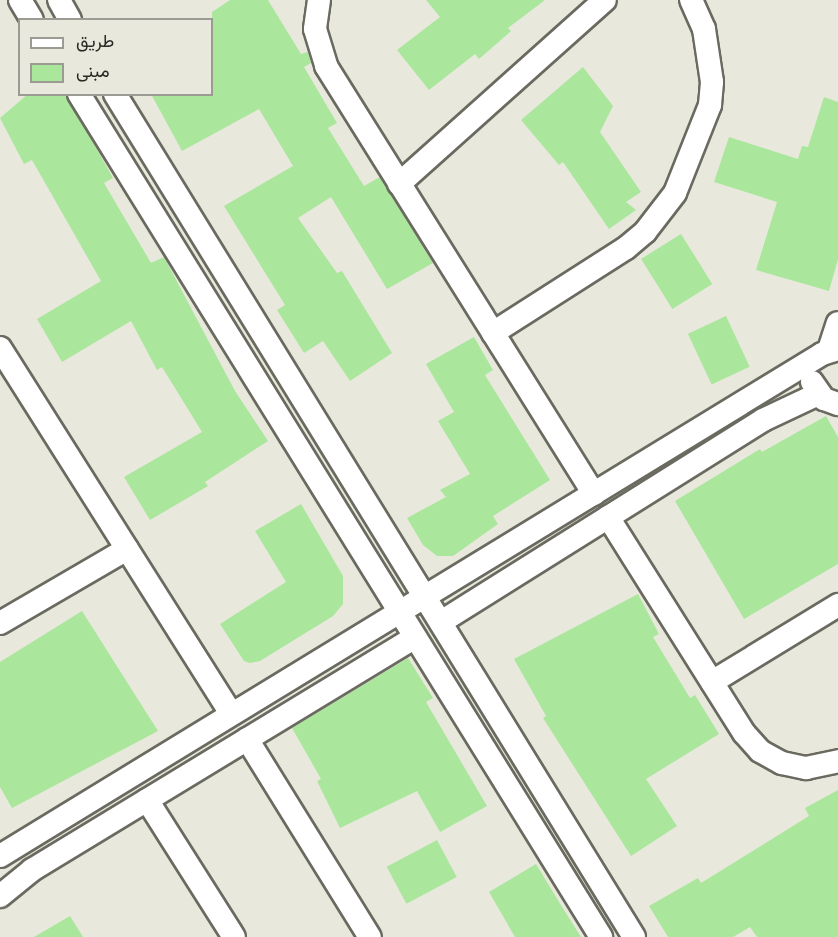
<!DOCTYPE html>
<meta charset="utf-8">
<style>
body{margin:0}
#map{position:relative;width:838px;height:937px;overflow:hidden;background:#e8e8dd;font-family:Arial,Vazirmatn,sans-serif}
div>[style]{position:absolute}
.building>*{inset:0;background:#aae79c;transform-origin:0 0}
.roads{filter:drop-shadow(2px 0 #6a6a60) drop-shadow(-2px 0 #6a6a60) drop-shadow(0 2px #6a6a60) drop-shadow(0 -2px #6a6a60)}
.minor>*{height:22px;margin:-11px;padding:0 11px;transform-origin:11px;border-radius:11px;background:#fff}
span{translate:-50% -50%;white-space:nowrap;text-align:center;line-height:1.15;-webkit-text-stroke:4.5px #e8e8dd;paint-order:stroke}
.legend{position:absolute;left:18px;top:18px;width:195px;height:78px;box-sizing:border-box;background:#e8e8dd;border:2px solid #9b9b93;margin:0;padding:8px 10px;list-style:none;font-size:18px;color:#282824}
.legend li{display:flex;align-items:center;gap:12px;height:30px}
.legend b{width:30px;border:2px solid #9b9b93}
</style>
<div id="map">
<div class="building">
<div style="clip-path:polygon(230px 0,268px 0,301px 54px,308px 52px,311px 63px,304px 67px,337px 123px,328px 128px,364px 186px,380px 177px,433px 263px,387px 289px,331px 197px,298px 218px,337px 273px,342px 271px,392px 353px,350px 381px,323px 341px,304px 353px,277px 310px,285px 305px,224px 206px,293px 166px,259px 109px,182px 151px,151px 94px,212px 94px,212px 12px)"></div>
<div style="clip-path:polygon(426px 0,545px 0,508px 28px,511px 31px,479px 59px,475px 54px,429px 90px,397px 50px,440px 17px)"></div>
<div style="clip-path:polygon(583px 67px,613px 106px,600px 132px,641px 192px,626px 202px,636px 210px,609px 229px,563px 162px,559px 165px,521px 120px)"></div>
<div style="clip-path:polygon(28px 94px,66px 94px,113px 178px,104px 183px,151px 263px,164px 257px,235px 391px,268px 441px,205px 482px,208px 486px,150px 520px,124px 477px,202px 432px,162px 367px,157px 370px,131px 321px,62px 362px,37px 319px,101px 281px,32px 160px,24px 164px,0 118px)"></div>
<div style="clip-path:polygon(824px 97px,838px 102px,838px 259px,829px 291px,756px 270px,777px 202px,714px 182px,729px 137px,798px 159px,802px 146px,808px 147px)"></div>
<div style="left:681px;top:234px;width:59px;height:47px;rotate:58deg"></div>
<div style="left:726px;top:316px;width:56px;height:42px;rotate:65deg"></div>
<div style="clip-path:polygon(474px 337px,493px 370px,485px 375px,550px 480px,493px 516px,498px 524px,453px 556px,437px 556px,423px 545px,407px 518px,446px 497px,440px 490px,470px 474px,438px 421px,454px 412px,426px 364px)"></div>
<div style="clip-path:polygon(826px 416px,838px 437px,838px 564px,744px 619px,675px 501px,760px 449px,762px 452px)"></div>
<div style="clip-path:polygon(301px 504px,343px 576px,343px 604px,333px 616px,260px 661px,250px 663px,244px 661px,220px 624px,286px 582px,255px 531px)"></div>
<div style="clip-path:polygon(638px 594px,659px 634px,653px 637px,690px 698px,695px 695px,719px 734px,646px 779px,677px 826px,631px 856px,543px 718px,546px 716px,514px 659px)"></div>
<div style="clip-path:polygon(82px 611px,158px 731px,12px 808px,0 787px,0 662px)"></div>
<div style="clip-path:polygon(408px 658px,433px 698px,426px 702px,487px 806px,440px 832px,417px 791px,340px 828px,317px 781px,321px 779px,292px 728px)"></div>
<div style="clip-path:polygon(838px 790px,838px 937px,757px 937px,750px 927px,733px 937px,668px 937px,649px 906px,698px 878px,701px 883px,809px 816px,805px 808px)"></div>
<div style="left:437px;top:840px;width:42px;height:57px;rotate:62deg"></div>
<div style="clip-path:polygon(536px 864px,564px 910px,581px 937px,515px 937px,489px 892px)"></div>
<div style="clip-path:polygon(70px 916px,83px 937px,34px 937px)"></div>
</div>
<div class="roads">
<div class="minor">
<div style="left:20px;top:0;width:23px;rotate:59deg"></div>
<div style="left:59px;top:0;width:23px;rotate:61deg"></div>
<div style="left:319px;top:0;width:29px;rotate:98deg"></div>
<div style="left:315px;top:29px;width:39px;rotate:73deg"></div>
<div style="left:326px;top:66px;width:505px;rotate:57.95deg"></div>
<div style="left:79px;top:94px;width:992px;rotate:58.23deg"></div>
<div style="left:115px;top:94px;width:990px;rotate:58.38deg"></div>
<div style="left:399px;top:184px;width:276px;rotate:-41.8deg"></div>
<div style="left:493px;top:333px;width:158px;rotate:-32.6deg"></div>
<div style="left:626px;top:248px;width:25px;rotate:-40deg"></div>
<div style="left:645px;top:232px;width:49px;rotate:-52.4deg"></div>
<div style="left:675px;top:193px;width:95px;rotate:-68.3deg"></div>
<div style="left:710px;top:105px;width:23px;rotate:-85deg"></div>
<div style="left:712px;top:82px;width:54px;rotate:-98.6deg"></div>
<div style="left:704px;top:29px;width:32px;rotate:-114deg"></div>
<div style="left:0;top:348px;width:433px;rotate:57.7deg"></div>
<div style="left:829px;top:350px;width:28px;rotate:-72deg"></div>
<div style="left:812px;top:382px;width:21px;rotate:55deg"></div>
<div style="left:824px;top:399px;width:15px;rotate:20deg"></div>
<div style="left:608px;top:517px;width:255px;rotate:57.8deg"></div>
<div style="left:744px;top:733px;width:24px;rotate:48deg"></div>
<div style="left:760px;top:751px;width:25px;rotate:29deg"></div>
<div style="left:782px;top:763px;width:25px;rotate:12deg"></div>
<div style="left:806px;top:768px;width:33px;rotate:-12deg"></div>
<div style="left:441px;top:622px;width:380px;rotate:-32.1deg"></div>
<div style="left:763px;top:420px;width:61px;rotate:-25.3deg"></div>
<div style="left:0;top:623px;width:147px;rotate:-30.2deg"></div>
<div style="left:712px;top:682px;width:148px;rotate:-31.4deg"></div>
<div style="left:247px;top:739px;width:233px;rotate:58.2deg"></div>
<div style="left:147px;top:800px;width:162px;rotate:57.6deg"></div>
<div style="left:0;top:856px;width:963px;rotate:-31.41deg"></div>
<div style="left:822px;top:354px;width:17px;rotate:-17deg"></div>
<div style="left:0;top:896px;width:41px;rotate:-39.1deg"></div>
<div style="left:32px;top:870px;width:448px;rotate:-31.3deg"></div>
</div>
</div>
<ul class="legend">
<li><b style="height:8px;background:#fff"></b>طريق</li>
<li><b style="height:16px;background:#aae79c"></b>مبنى</li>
</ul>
</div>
